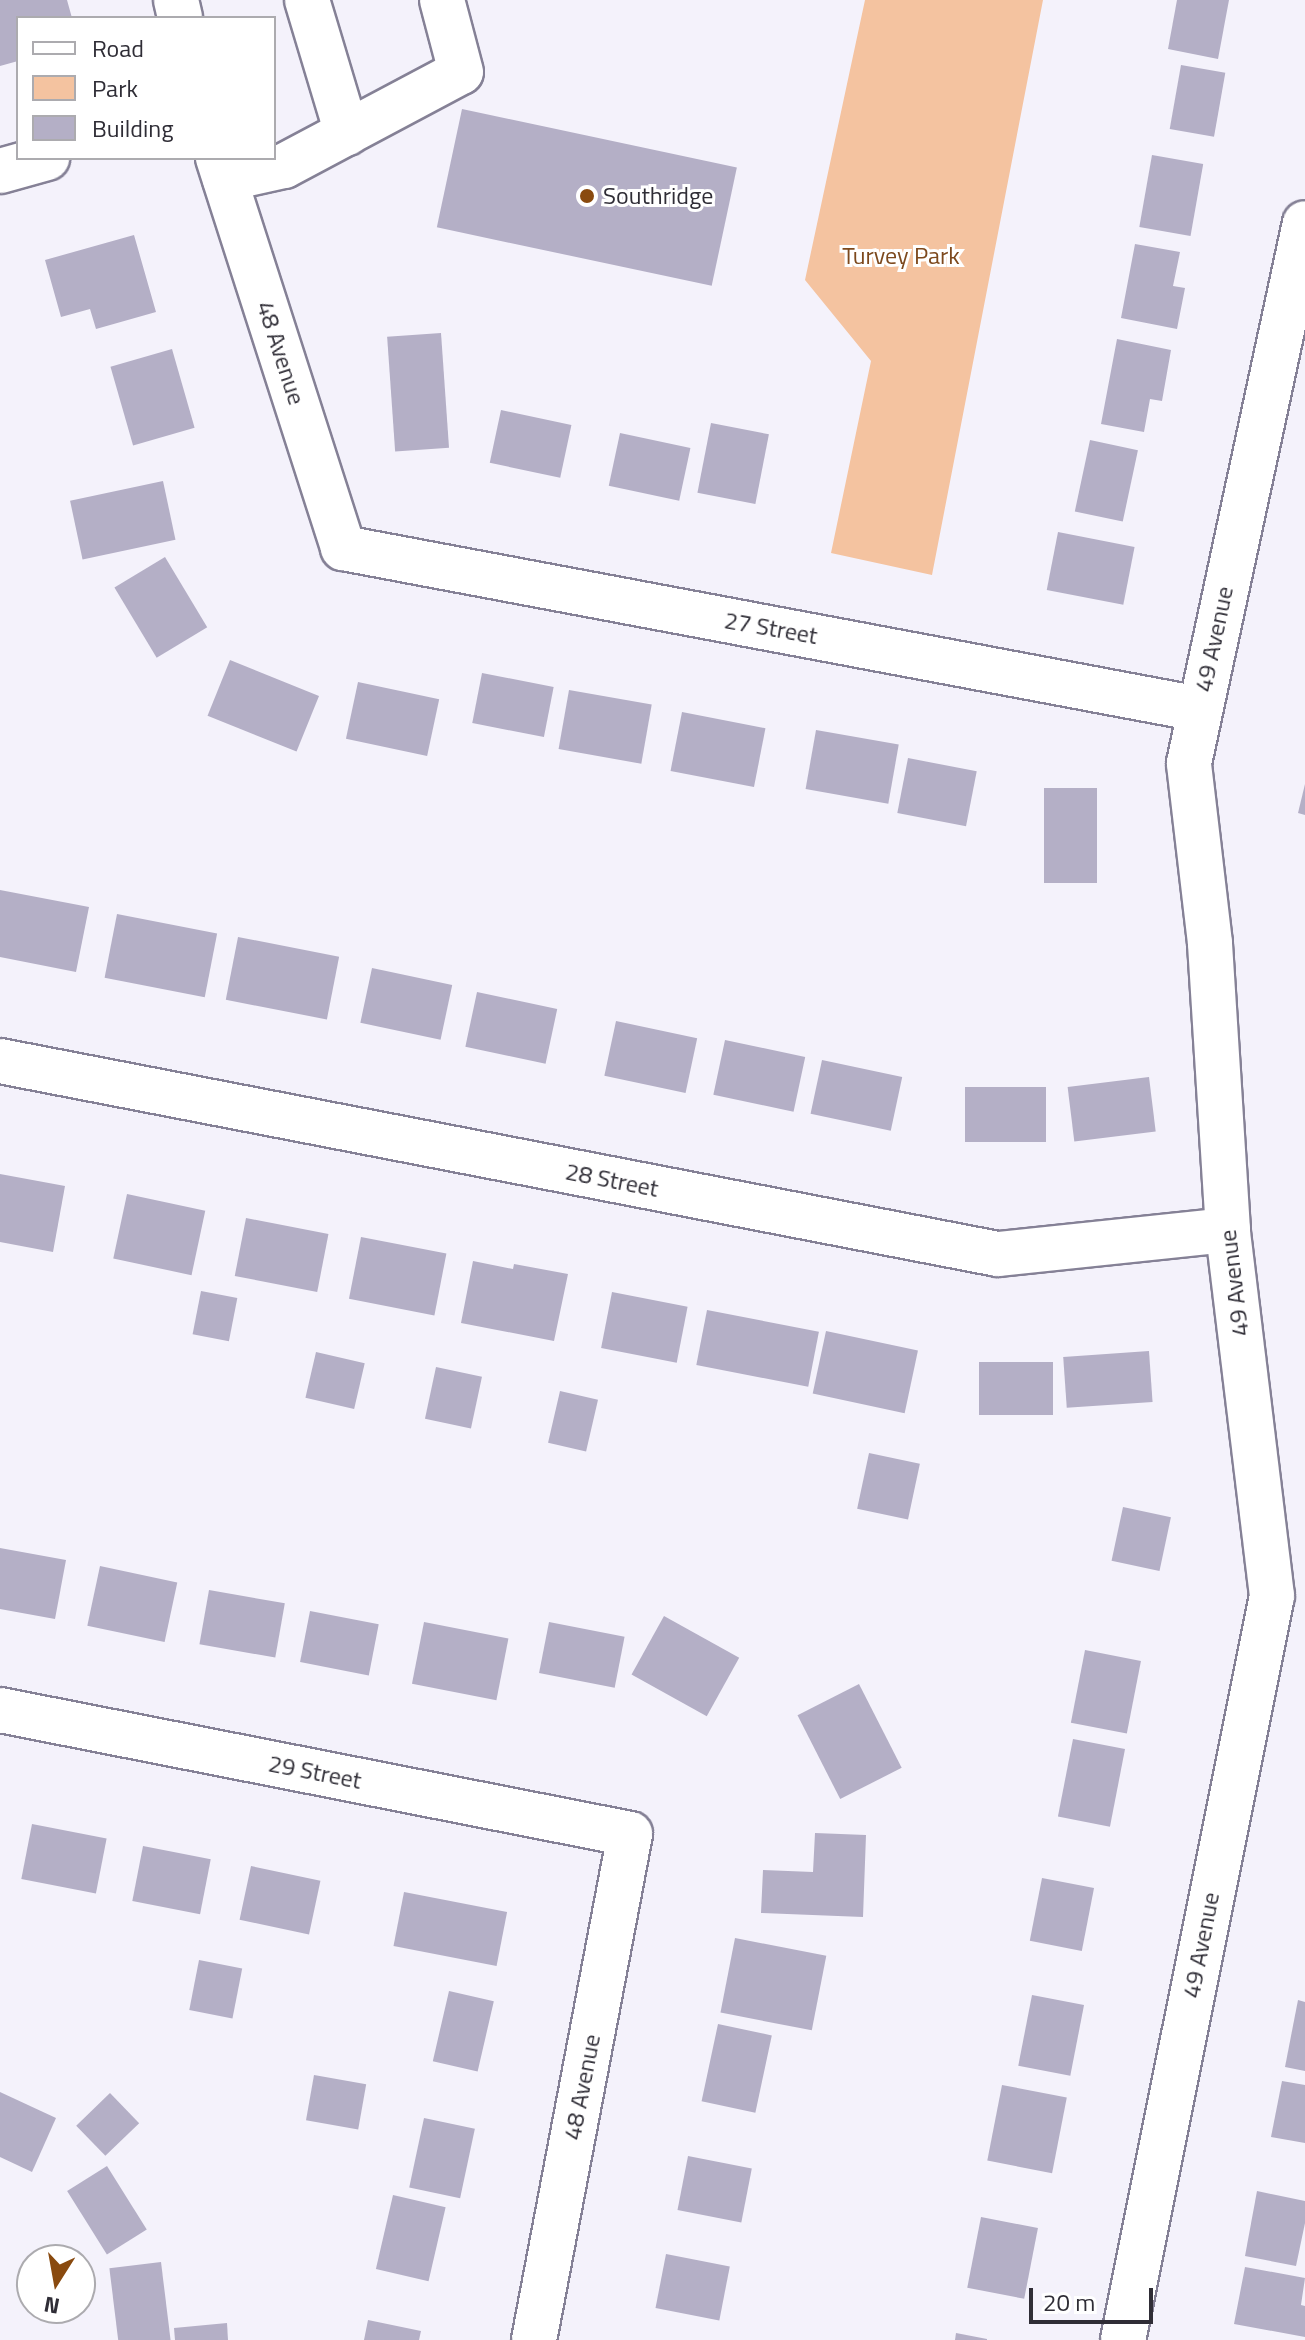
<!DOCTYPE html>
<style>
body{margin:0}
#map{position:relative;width:1305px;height:2340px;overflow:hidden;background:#f4f2fb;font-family:"Titillium Web",sans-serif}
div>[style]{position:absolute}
.green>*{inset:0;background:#f4c3a0}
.building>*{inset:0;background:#b4afc6;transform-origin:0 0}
.roads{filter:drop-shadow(2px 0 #858196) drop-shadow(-2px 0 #858196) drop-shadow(0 2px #858196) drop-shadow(0 -2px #858196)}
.minor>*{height:44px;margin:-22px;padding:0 22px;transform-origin:22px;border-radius:22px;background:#fff}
.dots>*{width:22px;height:22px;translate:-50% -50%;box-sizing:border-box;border:4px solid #fff;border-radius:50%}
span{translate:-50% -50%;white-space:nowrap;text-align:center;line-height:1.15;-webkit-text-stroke:6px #fff;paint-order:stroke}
.poi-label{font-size:24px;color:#2f2d36}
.left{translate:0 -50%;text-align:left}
.park-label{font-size:24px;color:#7d491d}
.street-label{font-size:24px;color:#2f2d36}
.legend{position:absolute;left:16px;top:16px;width:260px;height:144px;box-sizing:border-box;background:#fff;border:2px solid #acabaf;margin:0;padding:10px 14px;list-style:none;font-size:24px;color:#2f2d36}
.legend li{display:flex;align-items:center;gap:16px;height:40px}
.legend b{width:40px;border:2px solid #acabaf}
.north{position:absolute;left:16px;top:2244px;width:80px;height:80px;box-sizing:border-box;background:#fff;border:2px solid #acabaf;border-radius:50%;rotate:191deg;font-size:22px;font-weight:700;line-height:32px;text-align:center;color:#2f2d36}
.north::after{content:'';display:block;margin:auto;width:28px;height:36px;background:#894a0f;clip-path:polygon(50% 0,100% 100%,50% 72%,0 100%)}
.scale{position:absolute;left:1029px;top:2288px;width:124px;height:36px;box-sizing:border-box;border:4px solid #2f2d36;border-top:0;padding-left:10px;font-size:24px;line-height:28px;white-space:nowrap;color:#2f2d36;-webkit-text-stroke:6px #fff;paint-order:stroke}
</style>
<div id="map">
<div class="green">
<div style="clip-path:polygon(865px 0,1043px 0,932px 575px,831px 553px,871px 361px,805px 280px)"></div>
</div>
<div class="building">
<div style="clip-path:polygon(0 0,67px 0,72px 18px,18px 18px,18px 61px,0 66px)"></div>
<div style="clip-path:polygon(1177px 0,1229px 0,1218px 59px,1168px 49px)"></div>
<div style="left:1181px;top:65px;width:45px;height:65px;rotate:10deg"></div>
<div style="left:462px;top:109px;width:281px;height:121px;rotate:12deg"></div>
<div style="left:1152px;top:155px;width:52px;height:73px;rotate:10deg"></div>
<div style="clip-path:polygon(134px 235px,156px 312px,96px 329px,90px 309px,61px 317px,45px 260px)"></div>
<div style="clip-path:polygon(1135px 244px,1180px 252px,1173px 286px,1185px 288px,1177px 329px,1121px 318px)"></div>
<div style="left:441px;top:333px;width:115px;height:54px;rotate:86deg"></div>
<div style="clip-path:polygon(1117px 339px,1171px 350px,1162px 401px,1150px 399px,1144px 432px,1101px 424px)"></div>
<div style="left:172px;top:349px;width:82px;height:64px;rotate:74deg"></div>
<div style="left:501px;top:410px;width:72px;height:54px;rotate:12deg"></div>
<div style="left:711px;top:423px;width:59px;height:71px;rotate:11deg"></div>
<div style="left:620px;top:433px;width:72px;height:54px;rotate:12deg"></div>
<div style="left:1090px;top:440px;width:49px;height:73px;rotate:12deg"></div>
<div style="left:163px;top:481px;width:60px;height:95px;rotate:78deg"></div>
<div style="left:1058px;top:532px;width:78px;height:59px;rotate:11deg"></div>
<div style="left:165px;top:557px;width:82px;height:59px;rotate:59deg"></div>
<div style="left:230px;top:660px;width:96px;height:60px;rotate:22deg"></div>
<div style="left:482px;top:673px;width:73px;height:51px;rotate:11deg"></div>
<div style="left:358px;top:682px;width:83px;height:58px;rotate:12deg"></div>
<div style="left:569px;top:690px;width:84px;height:60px;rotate:10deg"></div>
<div style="left:682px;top:712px;width:85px;height:60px;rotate:11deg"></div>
<div style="left:816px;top:730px;width:84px;height:60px;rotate:10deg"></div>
<div style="left:908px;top:758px;width:70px;height:56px;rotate:11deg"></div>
<div style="clip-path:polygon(1305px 784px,1305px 815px,1298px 813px)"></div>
<div style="left:1044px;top:788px;width:53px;height:95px"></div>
<div style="clip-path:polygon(0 890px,89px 907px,76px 972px,0 957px)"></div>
<div style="left:117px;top:914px;width:102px;height:65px;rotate:11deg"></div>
<div style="left:238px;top:937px;width:103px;height:64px;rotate:11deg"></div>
<div style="left:372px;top:968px;width:82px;height:56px;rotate:12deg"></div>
<div style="left:477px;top:992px;width:82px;height:56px;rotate:12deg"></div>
<div style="left:616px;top:1021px;width:83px;height:56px;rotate:12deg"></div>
<div style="left:725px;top:1040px;width:82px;height:56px;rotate:12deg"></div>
<div style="left:822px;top:1060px;width:82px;height:55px;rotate:12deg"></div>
<div style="left:1149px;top:1077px;width:55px;height:82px;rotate:83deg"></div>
<div style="left:965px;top:1087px;width:81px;height:55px"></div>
<div style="clip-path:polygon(0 1174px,65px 1186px,53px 1252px,0 1242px)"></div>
<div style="left:127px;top:1194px;width:80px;height:66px;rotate:12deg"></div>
<div style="left:246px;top:1218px;width:84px;height:59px;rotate:11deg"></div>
<div style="left:361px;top:1237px;width:87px;height:63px;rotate:11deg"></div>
<div style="clip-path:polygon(473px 1261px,513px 1269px,514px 1264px,568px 1274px,554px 1341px,461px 1323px)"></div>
<div style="left:201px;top:1291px;width:37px;height:44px;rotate:11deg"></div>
<div style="left:612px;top:1292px;width:77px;height:57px;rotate:11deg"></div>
<div style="left:707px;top:1310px;width:114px;height:56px;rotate:11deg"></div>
<div style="left:826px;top:1331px;width:94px;height:64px;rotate:12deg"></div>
<div style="left:1149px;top:1351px;width:51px;height:86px;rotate:86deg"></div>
<div style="left:316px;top:1352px;width:50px;height:47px;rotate:13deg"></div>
<div style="left:979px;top:1362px;width:74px;height:53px"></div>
<div style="left:436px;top:1367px;width:47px;height:53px;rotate:12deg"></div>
<div style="left:560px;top:1391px;width:39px;height:53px;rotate:13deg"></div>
<div style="left:869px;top:1453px;width:52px;height:57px;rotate:12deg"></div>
<div style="left:1123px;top:1507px;width:49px;height:55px;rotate:12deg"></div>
<div style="clip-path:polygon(0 1548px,66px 1560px,55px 1619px,0 1609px)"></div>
<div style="left:100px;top:1566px;width:79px;height:61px;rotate:12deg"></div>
<div style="left:209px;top:1590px;width:77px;height:55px;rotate:10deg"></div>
<div style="left:310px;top:1611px;width:70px;height:52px;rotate:11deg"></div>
<div style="left:664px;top:1616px;width:86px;height:67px;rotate:29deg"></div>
<div style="left:424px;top:1622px;width:86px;height:63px;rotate:11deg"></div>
<div style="left:549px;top:1622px;width:77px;height:52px;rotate:11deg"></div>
<div style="left:1085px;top:1650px;width:57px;height:74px;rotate:11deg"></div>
<div style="left:859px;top:1684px;width:94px;height:69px;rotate:63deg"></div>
<div style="left:1073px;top:1739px;width:53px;height:79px;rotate:11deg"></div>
<div style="left:32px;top:1824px;width:76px;height:56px;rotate:11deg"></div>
<div style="clip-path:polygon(815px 1833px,866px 1835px,863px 1917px,761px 1913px,763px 1870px,813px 1872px)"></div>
<div style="left:143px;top:1846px;width:69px;height:56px;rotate:11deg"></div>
<div style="left:251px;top:1866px;width:71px;height:55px;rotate:12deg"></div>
<div style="left:1042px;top:1878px;width:53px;height:64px;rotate:11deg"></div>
<div style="left:404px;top:1892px;width:105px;height:55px;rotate:11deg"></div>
<div style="left:735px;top:1938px;width:93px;height:76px;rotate:11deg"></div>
<div style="left:199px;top:1960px;width:44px;height:51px;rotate:11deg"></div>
<div style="left:449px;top:1991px;width:46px;height:72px;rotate:13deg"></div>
<div style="left:1032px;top:1995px;width:53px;height:72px;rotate:11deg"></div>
<div style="clip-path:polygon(1298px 2000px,1305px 2002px,1305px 2071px,1285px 2067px)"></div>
<div style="left:718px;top:2024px;width:55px;height:79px;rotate:12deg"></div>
<div style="left:314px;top:2075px;width:53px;height:46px;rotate:10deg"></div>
<div style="clip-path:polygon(1282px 2081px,1305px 2085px,1305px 2143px,1271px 2137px)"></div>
<div style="left:1002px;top:2085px;width:66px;height:77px;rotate:11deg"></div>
<div style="clip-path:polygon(0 2092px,56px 2118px,32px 2172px,0 2157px)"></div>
<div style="left:110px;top:2093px;width:42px;height:47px;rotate:46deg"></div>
<div style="left:424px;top:2118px;width:52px;height:71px;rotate:12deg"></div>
<div style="left:688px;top:2156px;width:65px;height:55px;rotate:11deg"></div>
<div style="left:107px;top:2166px;width:75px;height:47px;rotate:58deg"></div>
<div style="clip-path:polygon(1257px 2191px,1305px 2201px,1305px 2223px,1296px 2266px,1245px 2256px)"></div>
<div style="left:393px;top:2195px;width:54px;height:76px;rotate:13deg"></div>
<div style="left:981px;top:2217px;width:58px;height:72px;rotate:11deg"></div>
<div style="left:666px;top:2254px;width:65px;height:55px;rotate:11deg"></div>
<div style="left:161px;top:2262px;width:79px;height:52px;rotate:83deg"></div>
<div style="clip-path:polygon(1245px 2267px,1305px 2278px,1301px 2305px,1305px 2306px,1305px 2337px,1234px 2324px)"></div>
<div style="clip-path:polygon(368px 2320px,421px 2331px,419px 2340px,364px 2340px)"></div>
<div style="clip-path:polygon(227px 2323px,228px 2340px,175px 2340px,174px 2328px)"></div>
<div style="clip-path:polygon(956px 2333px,987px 2339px,987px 2340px,955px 2340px)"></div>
</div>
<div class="roads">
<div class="minor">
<div style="left:176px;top:0;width:18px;rotate:77deg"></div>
<div style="left:307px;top:0;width:139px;rotate:73.3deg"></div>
<div style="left:218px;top:158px;width:410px;rotate:72.2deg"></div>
<div style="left:343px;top:548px;width:871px;rotate:10.65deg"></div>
<div style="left:0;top:171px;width:49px;rotate:-15.5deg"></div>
<div style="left:225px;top:179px;width:60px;rotate:-12.4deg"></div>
<div style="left:284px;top:166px;width:200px;rotate:-28deg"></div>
<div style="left:461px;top:72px;width:74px;rotate:-104.8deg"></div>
<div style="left:0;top:1061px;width:1016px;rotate:10.95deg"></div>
<div style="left:998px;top:1254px;width:231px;rotate:-6deg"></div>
<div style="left:0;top:1710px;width:642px;rotate:11.13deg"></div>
<div style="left:630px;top:1834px;width:515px;rotate:100.74deg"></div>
<div style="left:1123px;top:2340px;width:759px;rotate:-78.68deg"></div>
<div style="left:1272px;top:1596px;width:369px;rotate:-96.9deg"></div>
<div style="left:1228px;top:1230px;width:288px;rotate:-93.6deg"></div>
<div style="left:1210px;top:943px;width:181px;rotate:-96.7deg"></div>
<div style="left:1189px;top:763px;width:552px;rotate:-77.88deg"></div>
</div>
</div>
<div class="dots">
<div style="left:587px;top:196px;background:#894a0f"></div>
</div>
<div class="poi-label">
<span class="left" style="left:603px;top:196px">Southridge</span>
</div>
<div class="park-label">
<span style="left:901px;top:256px">Turvey Park</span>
</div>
<div class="street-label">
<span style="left:281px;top:353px;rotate:72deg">48 Avenue</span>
<span style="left:771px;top:628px;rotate:10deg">27 Street</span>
<span style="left:1214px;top:639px;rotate:-78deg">49 Avenue</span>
<span style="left:612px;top:1180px;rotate:11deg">28 Street</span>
<span style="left:1234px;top:1283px;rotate:-97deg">49 Avenue</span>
<span style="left:315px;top:1772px;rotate:11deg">29 Street</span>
<span style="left:1201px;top:1945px;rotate:-79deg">49 Avenue</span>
<span style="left:582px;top:2087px;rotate:-79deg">48 Avenue</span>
</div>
<ul class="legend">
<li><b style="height:10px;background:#fff"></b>Road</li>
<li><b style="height:22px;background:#f4c3a0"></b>Park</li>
<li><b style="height:22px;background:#b4afc6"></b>Building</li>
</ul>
<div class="north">N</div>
<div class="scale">20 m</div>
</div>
